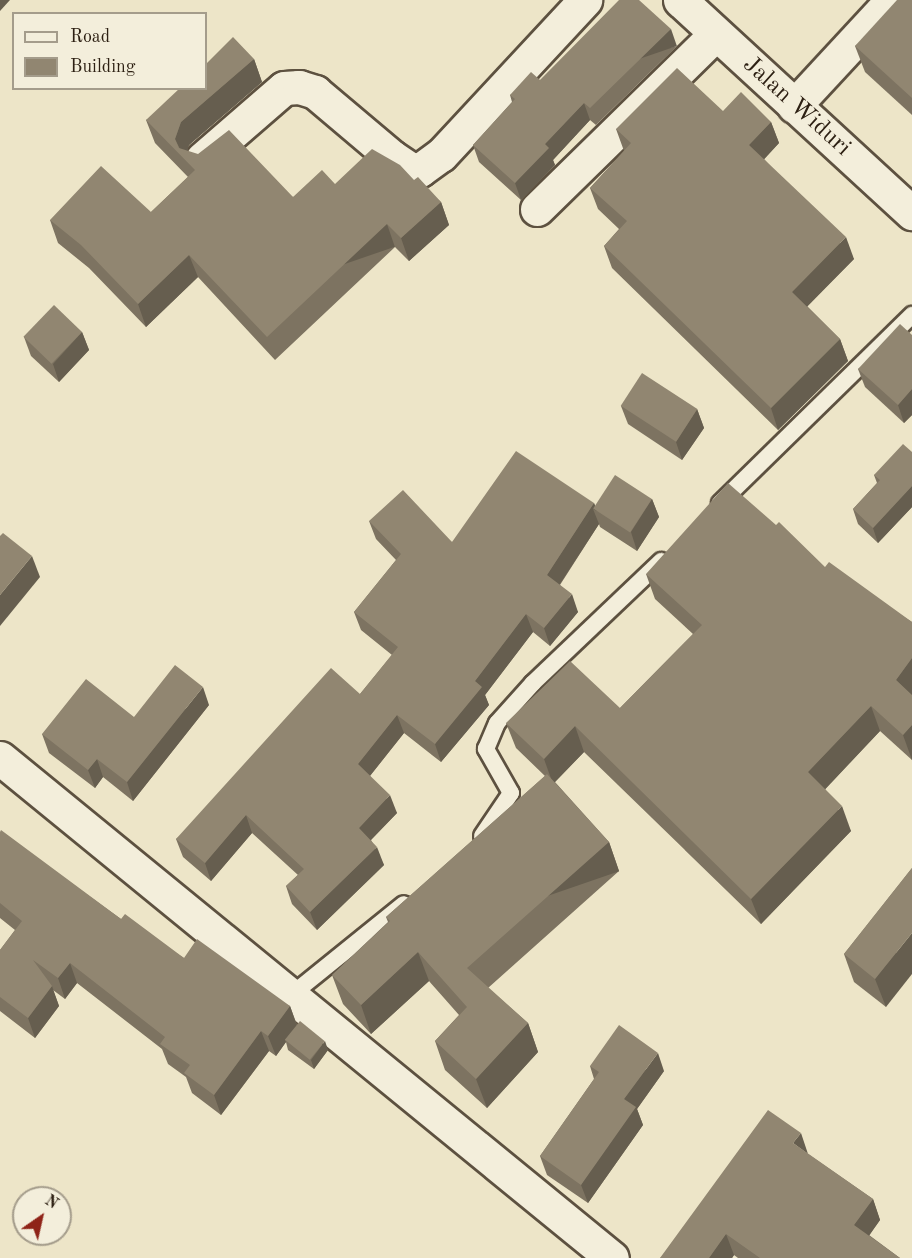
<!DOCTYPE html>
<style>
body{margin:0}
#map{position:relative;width:912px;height:1258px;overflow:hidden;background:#ede5c8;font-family:"Old Standard TT",serif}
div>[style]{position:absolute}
.roads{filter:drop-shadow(2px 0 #5d5140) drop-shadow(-2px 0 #5d5140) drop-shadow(0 2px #5d5140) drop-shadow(0 -2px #5d5140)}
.lane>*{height:16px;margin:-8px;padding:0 8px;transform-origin:8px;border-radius:8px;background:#f3eedb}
.street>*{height:33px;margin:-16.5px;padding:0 16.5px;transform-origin:16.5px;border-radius:16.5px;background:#f3eedb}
.secondary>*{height:33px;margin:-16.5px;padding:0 16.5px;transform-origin:16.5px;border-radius:16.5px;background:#f3eedb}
.wall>*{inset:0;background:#7d7361}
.shaded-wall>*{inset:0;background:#665e4f;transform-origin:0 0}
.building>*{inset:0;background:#918671;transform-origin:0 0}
span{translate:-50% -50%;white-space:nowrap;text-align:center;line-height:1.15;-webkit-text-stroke:4.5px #f3eedb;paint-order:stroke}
.street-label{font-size:24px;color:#2d2013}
.legend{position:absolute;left:12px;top:12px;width:195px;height:78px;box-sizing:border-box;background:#f3eedb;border:2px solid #a49c8b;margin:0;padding:8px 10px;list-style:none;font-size:18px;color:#2d2013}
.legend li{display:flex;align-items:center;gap:12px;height:30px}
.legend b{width:30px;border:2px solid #a49c8b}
.north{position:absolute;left:12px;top:1186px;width:60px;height:60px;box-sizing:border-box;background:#f3eedb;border:2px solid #a49c8b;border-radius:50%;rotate:34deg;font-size:16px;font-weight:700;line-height:24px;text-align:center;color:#2d2013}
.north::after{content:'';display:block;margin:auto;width:21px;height:27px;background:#8f2418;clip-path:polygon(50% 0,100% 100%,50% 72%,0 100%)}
</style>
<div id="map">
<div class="roads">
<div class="lane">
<div style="left:720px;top:503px;width:269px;rotate:-44.4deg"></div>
<div style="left:482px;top:836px;width:52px;rotate:-56deg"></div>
<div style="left:511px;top:793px;width:51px;rotate:-119.6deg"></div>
<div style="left:486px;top:749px;width:28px;rotate:-67deg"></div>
<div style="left:497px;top:723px;width:54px;rotate:-48deg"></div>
<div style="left:533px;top:683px;width:177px;rotate:-43.6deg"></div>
<div style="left:290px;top:996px;width:146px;rotate:-38.9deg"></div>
</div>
<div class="street">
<div style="left:794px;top:106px;width:144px;rotate:-47.2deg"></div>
<div style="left:202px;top:159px;width:108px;rotate:-40.9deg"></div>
<div style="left:284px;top:88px;width:15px;rotate:-4deg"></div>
<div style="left:299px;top:87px;width:17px;rotate:17deg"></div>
<div style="left:315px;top:92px;width:101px;rotate:40.2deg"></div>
<div style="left:392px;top:157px;width:22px;rotate:34deg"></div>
<div style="left:410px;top:169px;width:10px;rotate:6deg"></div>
<div style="left:420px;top:170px;width:26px;rotate:-36deg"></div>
<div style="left:441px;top:155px;width:212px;rotate:-47.1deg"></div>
<div style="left:537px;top:209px;width:250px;rotate:-44.4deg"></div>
<div style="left:0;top:758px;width:790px;rotate:39.25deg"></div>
</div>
<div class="secondary">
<div style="left:680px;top:0;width:315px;rotate:42.6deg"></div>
</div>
</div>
<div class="wall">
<div style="clip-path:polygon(912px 0,912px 115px,865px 72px,855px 46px)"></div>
<div style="clip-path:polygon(677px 46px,596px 125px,590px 120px,553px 160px,555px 165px,521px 200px,479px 162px,473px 145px,512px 102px,510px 95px,540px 80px)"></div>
<div style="clip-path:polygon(254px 59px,262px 82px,189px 145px,187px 151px,293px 197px,335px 184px,414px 180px,441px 202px,449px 225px,409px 261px,395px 247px,275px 360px,198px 277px,146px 327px,89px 268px,58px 243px,50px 220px,151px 212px,188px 177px,155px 143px,146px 120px)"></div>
<div style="clip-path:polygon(723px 111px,771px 122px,779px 143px,764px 159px,854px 259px,807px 306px,840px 339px,848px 361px,778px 430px,612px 268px,604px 246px,619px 229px,598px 209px,590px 188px,624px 151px,616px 129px)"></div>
<div style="clip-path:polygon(82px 332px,89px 350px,59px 382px,31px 356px,24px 337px)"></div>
<div style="clip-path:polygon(912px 335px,912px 415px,904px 423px,865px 387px,858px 369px)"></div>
<div style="clip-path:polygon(621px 406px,697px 409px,704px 428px,682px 460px,628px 424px)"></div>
<div style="clip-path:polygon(912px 452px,912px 507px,878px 543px,858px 524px,853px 509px,877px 483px,874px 475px)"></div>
<div style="clip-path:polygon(652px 499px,659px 517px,637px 551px,600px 527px,599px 524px,560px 585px,578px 612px,550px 646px,533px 632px,485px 695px,489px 705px,441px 762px,404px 733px,370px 776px,397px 813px,371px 840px,384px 865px,317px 930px,292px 904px,286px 886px,298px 875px,252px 833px,211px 881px,183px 857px,176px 839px,360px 694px,392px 655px,361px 630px,354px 612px,396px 560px,376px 539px,369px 521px,452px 542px,594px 503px,595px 506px)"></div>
<div style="clip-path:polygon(825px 567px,912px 622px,912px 760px,880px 731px,825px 789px,851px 831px,761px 924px,584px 752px,555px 782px,609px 842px,619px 871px,488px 988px,528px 1023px,538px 1052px,487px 1108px,445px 1070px,435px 1041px,459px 1015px,429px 981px,371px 1034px,343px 1004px,332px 975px,388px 922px,386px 917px,545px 776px,516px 748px,506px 723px,620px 708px,693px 634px,655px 599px,646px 574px)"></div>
<div style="clip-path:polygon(209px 705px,133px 801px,103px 777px,95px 788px,49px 753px,42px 734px,134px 717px)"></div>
<div style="clip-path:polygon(0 832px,121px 919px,184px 958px,290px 1006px,297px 1025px,328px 1050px,314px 1069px,288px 1050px,286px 1042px,276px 1056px,269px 1051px,221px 1115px,192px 1093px,186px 1077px,168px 1064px,162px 1049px,77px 983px,65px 999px,53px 990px,59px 1006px,35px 1038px,0 1011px,0 950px,15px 930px,0 918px)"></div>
<div style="clip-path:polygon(912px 868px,886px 1007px,854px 982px,844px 954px)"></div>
<div style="clip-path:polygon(590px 1066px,664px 1071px,637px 1109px,643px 1125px,588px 1203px,547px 1175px,540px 1156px,594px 1079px)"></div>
<div style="clip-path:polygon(808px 1154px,873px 1199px,880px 1220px,869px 1235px,900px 1258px,738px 1258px,734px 1255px,732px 1258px,660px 1258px)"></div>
</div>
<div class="shaded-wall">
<div style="clip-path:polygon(0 0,10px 0,0 11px)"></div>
<div style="left:671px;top:29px;width:18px;height:113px;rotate:71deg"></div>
<div style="clip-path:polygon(254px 59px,262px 82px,189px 145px,185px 159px,175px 139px,181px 122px)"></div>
<div style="clip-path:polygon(584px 103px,590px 120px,553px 160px,555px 165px,521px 200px,515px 183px,545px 144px)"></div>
<div style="clip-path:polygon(771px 122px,779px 143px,757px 167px,749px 145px)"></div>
<div style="clip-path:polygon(441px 202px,449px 225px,409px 261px,401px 238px)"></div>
<div style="left:387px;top:224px;width:24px;height:165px;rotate:71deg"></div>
<div style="clip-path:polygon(846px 237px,854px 259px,800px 314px,792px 292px)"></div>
<div style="clip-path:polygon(189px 255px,198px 277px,146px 327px,138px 304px)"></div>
<div style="clip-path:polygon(82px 332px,89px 350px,59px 382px,53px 364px)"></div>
<div style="clip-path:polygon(840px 339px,848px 361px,778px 430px,771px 408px)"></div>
<div style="clip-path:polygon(912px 389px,912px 415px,904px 423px,898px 405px)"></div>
<div style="clip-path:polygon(697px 409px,704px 428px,682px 460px,676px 442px)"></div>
<div style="clip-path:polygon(912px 486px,912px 507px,878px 543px,873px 528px)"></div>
<div style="clip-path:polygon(652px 499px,659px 517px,637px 551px,631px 532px)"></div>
<div style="clip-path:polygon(594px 503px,597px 511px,593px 509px,599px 524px,554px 593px,547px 575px)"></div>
<div style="clip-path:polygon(32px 556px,40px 577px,0 626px,0 595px)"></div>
<div style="clip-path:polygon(572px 594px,578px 612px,550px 646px,544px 628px)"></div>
<div style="clip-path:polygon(526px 614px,533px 632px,485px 695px,489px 705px,441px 762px,435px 744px,475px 681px)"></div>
<div style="clip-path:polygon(912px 658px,912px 696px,896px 680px)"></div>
<div style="clip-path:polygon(203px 687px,209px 705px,133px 801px,127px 782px)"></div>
<div style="clip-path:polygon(871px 706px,880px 731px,817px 798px,808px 772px)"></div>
<div style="clip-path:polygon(397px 715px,404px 733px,365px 782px,358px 764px)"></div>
<div style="clip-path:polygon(912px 725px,912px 760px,903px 735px)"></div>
<div style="clip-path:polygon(575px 726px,584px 752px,553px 784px,544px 759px)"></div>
<div style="clip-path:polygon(97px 759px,103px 777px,95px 788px,88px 770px)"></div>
<div style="clip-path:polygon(390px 795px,397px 813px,365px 846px,359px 828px)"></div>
<div style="clip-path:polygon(842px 806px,851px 831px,761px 924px,751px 899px)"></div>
<div style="clip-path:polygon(246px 815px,252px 833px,211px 881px,205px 863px)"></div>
<div style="left:609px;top:842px;width:31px;height:190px;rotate:71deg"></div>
<div style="clip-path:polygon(377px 847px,384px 865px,317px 930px,310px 912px)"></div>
<div style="clip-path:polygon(912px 933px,912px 974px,886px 1007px,875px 979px)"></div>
<div style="clip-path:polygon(418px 952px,429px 981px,371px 1034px,361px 1005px)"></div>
<div style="clip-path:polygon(70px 963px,77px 983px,65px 999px,58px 978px)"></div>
<div style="clip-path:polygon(52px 986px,59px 1006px,35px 1038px,28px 1018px)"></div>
<div style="clip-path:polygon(290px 1006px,297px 1026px,285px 1040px,286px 1042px,276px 1056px,268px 1036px)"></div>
<div style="clip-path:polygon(528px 1023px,538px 1052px,487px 1108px,476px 1079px)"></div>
<div style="clip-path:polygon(261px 1031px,269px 1051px,221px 1115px,214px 1095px)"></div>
<div style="clip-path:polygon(325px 1041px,328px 1050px,314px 1069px,311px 1060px)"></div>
<div style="clip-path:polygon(658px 1053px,664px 1071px,637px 1109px,643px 1125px,588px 1203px,581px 1185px,624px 1099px)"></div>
<div style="clip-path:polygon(801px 1133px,808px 1154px,793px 1143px)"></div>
<div style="clip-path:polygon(873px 1199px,880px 1220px,862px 1246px,854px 1225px)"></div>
<div style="clip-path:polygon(726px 1234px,734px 1255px,732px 1258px,709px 1258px)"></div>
</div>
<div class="building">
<div style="clip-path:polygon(619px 0,639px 0,671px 29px,590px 108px,584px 103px,545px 144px,549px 148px,515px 183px,473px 145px,515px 99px,510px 95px,531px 72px,540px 80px)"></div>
<div style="clip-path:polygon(897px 0,912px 0,912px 98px,855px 46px)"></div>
<div style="clip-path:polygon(233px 37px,254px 59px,181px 122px,175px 139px,179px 148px,198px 154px,229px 130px,293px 197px,322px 170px,335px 184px,372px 149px,400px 165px,414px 180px,418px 177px,441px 202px,401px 238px,387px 224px,267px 337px,189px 255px,138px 304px,81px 245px,50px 220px,101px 166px,151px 212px,195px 170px,146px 120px,180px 88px,206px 88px,206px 64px)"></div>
<div style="clip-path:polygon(677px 68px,723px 111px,741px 92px,771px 122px,749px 145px,846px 237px,792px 292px,840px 339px,771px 408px,604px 246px,627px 221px,590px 188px,631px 143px,616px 129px)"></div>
<div style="left:54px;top:305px;width:39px;height:44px;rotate:44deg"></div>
<div style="clip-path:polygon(900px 324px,912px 335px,912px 389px,898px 405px,858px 369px)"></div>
<div style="left:642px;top:373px;width:66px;height:39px;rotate:33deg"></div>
<div style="clip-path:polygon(903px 444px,912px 452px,912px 486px,873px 528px,853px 509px,880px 480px,874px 475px)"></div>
<div style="clip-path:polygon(516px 451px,594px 503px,547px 575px,572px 594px,544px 628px,526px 614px,475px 681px,482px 687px,435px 744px,397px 715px,358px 764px,390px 795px,359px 828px,377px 847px,310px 912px,286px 886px,304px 869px,246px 815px,205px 863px,176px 839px,331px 668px,360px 694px,398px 647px,354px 612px,401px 554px,369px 521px,403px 490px,452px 542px)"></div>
<div style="left:615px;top:475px;width:44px;height:40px;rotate:33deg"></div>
<div style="clip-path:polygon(728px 483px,776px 525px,779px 522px,825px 567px,829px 562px,912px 622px,912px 658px,896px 680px,912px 695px,912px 725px,903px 735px,871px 706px,808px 772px,842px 806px,751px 899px,575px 726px,544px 759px,506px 723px,570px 661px,620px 708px,702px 625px,646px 574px)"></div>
<div style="clip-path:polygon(3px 533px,32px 556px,0 595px,0 536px)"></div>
<div style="clip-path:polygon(175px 665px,203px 687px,127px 782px,97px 759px,88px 770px,42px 734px,86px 679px,134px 717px)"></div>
<div style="clip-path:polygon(547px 774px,609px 842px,467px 968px,528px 1023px,476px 1079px,435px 1041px,467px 1007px,418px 952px,361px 1005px,332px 975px,390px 921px,386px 917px)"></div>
<div style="clip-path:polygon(1px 830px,121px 919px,125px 914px,184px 958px,197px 939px,290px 1006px,268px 1036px,261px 1031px,214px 1095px,184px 1073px,190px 1065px,160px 1044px,165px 1037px,70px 963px,58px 978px,33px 960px,52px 986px,28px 1018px,0 997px,0 950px,22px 921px,0 903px,0 832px)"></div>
<div style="clip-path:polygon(912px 868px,912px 933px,875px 979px,844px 954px)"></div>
<div style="left:300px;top:1021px;width:32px;height:24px;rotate:39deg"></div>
<div style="clip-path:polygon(619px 1025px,658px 1053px,624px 1099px,636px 1107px,581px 1185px,540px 1156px,599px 1072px,590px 1066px)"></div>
<div style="clip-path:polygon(768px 1110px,801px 1133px,793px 1143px,873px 1199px,854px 1225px,900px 1258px,760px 1258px,726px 1234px,709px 1258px,660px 1258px)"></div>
</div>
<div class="street-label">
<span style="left:796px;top:107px;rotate:42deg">Jalan Widuri</span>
</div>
<ul class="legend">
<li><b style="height:8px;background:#f3eedb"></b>Road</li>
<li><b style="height:16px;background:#918671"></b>Building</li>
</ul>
<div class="north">N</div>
</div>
